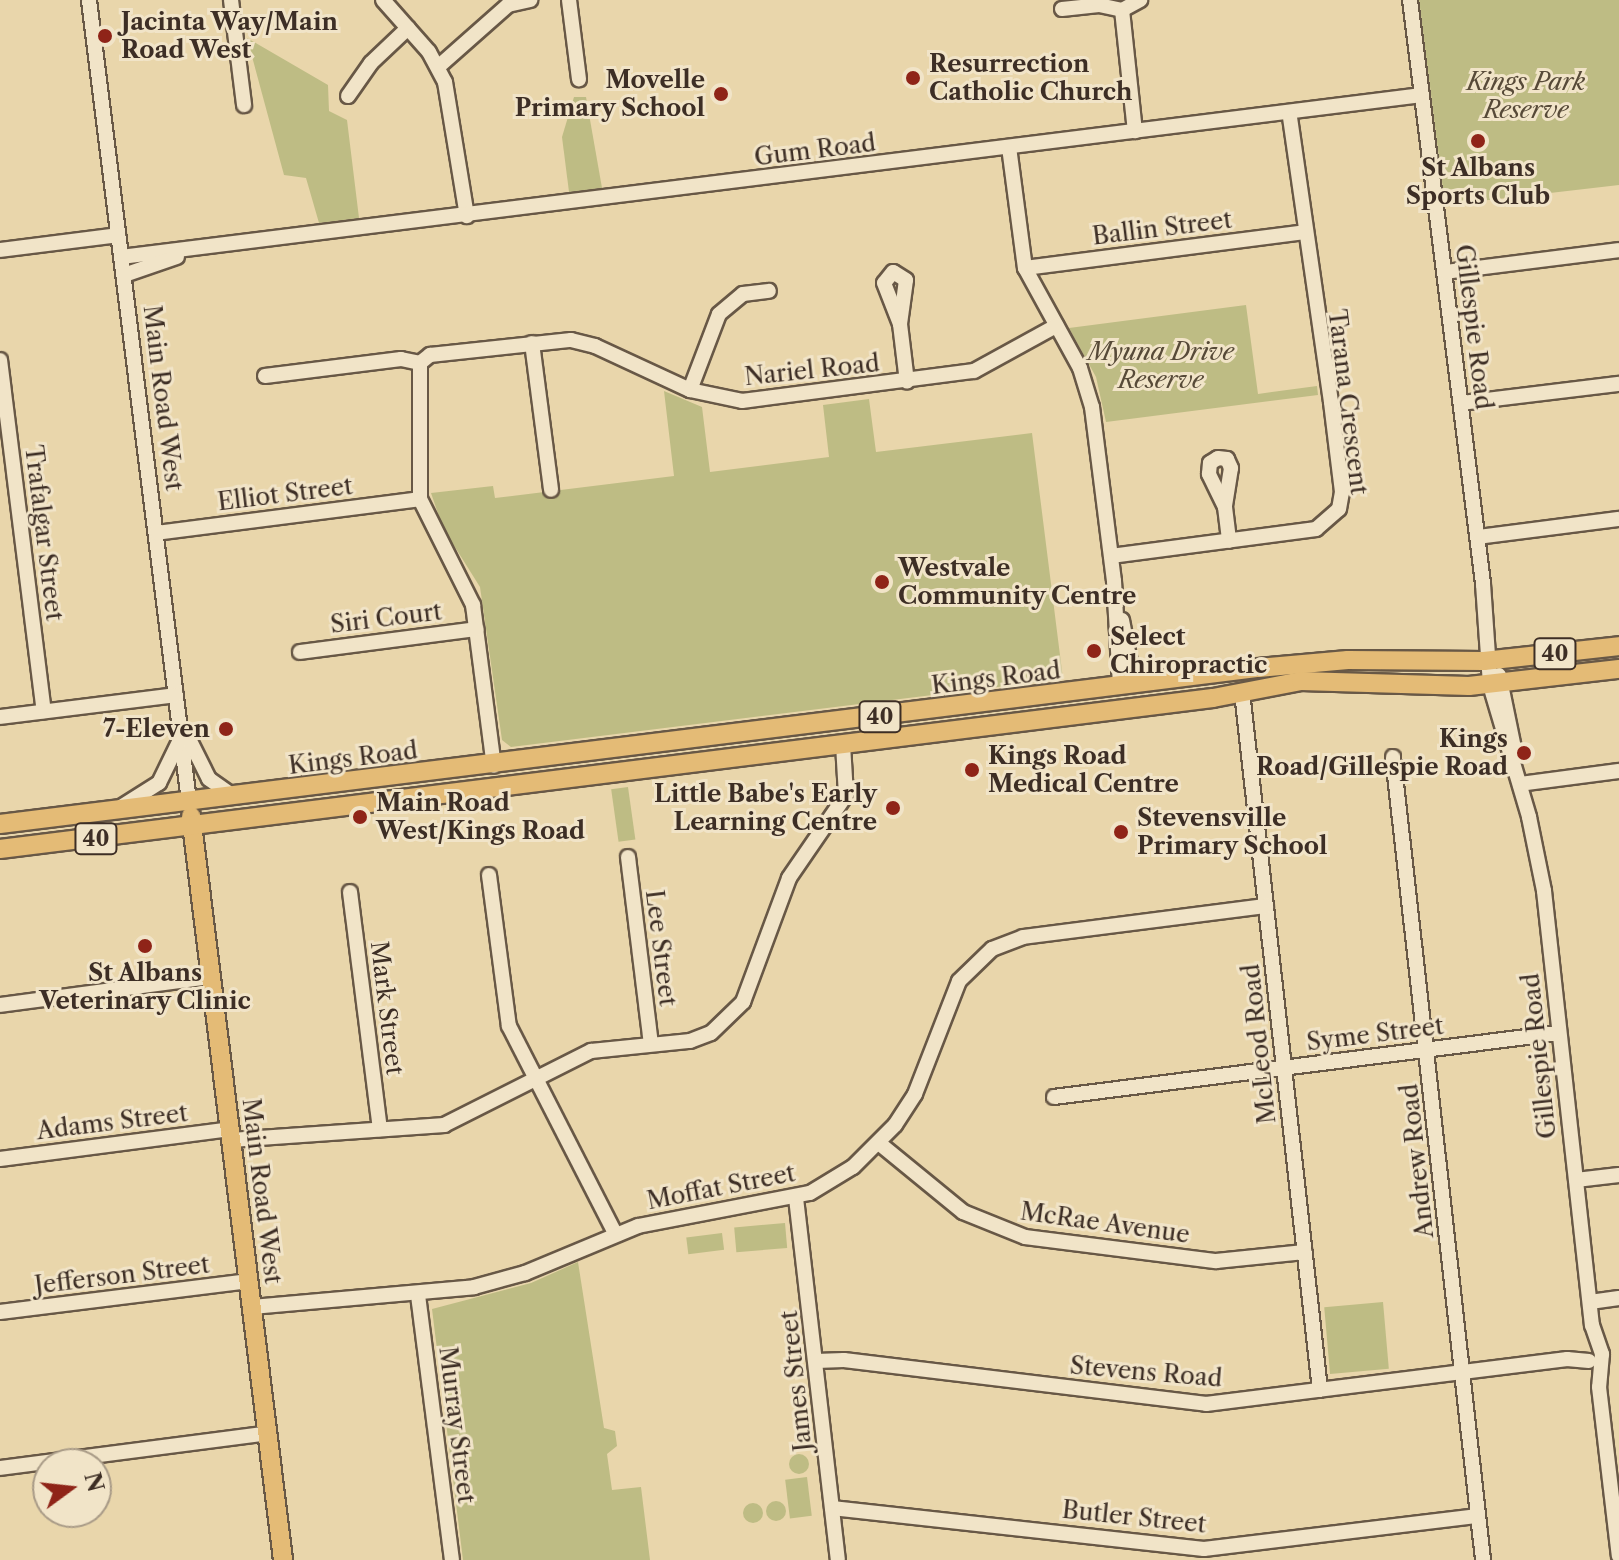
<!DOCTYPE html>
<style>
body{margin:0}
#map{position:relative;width:1619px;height:1560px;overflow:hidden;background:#e9d6ab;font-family:"Libre Caslon Text",serif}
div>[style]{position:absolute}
.green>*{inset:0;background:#bebc84;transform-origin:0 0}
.round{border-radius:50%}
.roads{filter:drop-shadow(2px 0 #685846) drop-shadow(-2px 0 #685846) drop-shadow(0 2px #685846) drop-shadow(0 -2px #685846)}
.minor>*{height:14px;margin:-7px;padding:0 7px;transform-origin:7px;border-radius:7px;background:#f1e4c8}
.major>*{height:18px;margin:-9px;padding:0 9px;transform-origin:9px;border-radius:9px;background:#e4bb76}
.dots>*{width:22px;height:22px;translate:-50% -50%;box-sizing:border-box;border:4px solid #f1e4c8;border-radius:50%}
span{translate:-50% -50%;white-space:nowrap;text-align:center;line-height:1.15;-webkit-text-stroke:6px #f1e4c8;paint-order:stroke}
.shield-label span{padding:2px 6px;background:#f1e4c8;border:2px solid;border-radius:6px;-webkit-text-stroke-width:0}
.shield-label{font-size:22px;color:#3d2e25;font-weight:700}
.poi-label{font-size:24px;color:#3d2e25;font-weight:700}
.left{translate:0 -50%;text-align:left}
.right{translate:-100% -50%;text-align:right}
.park-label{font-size:24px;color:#574a38;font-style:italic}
.street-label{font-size:24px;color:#3d2e25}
.north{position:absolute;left:32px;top:1448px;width:80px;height:80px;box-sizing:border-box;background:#f1e4c8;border:2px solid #a99b87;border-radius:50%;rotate:75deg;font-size:22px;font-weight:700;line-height:32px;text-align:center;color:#3d2e25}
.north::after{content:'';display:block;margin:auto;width:28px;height:36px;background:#8f2418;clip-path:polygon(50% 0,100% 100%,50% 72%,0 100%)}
</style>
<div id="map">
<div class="green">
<div style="clip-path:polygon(1419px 0,1619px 0,1619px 185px,1445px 205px)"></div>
<div style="clip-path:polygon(247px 38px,328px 85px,329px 111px,347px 120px,359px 218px,319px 223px,306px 178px,284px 175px)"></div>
<div style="clip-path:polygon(574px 97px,586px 97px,602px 188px,569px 192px,562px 137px)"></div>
<div style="clip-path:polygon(1246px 305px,1258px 394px,1317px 386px,1318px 395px,1106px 422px,1096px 377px,1069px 328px)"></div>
<div style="clip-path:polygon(664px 391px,702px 407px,710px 472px,829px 457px,823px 405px,869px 399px,876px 452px,1032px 433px,1063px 679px,511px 747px,502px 740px,480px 587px,443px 528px,431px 493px,493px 486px,495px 498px,674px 476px)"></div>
<div style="left:628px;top:787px;width:53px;height:17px;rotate:82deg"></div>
<div style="left:785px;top:1223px;width:25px;height:51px;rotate:85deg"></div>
<div style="left:722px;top:1233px;width:17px;height:36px;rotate:83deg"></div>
<div style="clip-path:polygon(578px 1262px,604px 1428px,615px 1431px,617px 1446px,607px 1454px,612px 1490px,641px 1487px,650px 1560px,463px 1560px,432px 1309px,531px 1283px)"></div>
<div style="left:1383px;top:1302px;width:67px;height:59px;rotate:85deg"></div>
<div class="round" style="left:789px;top:1454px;width:20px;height:20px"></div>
<div style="left:807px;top:1477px;width:39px;height:22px;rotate:83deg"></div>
<div class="round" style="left:766px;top:1501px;width:20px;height:20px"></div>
<div class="round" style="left:743px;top:1503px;width:20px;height:20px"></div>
</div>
<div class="roads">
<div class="minor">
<div style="left:89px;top:0;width:808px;rotate:82.89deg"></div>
<div style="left:231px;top:0;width:106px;rotate:82.9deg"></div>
<div style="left:383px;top:0;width:69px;rotate:48.5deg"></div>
<div style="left:429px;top:52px;width:34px;rotate:62deg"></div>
<div style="left:445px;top:82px;width:136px;rotate:80.7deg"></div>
<div style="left:569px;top:0;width:80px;rotate:82.8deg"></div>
<div style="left:1410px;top:0;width:589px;rotate:82.87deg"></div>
<div style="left:1483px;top:584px;width:101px;rotate:86deg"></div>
<div style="left:1490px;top:685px;width:138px;rotate:73.5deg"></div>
<div style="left:1529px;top:817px;width:76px;rotate:78.5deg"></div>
<div style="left:1544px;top:891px;width:437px;rotate:83.7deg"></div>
<div style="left:1592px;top:1325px;width:31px;rotate:71deg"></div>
<div style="left:1602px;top:1354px;width:33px;rotate:95deg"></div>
<div style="left:1599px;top:1387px;width:170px;rotate:83.3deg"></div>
<div style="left:1062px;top:9px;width:37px;rotate:-6deg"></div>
<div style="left:1099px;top:5px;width:24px;rotate:12deg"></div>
<div style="left:1122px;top:10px;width:21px;rotate:-29deg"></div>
<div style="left:1122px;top:10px;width:122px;rotate:83.9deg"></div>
<div style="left:438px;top:67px;width:94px;rotate:-41.5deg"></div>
<div style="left:508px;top:5px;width:23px;rotate:-13deg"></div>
<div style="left:348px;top:96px;width:40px;rotate:-55.1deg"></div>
<div style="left:371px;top:63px;width:51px;rotate:-43.4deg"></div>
<div style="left:1009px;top:147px;width:122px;rotate:82.5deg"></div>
<div style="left:1025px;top:268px;width:114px;rotate:61.2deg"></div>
<div style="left:1080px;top:368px;width:41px;rotate:72.9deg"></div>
<div style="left:1092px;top:407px;width:175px;rotate:82.8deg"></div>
<div style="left:1114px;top:581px;width:105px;rotate:86.7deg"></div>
<div style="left:0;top:250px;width:119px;rotate:-7.2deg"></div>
<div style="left:121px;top:257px;width:1311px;rotate:-7.1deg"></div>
<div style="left:1025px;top:268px;width:282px;rotate:-7.3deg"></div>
<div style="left:1445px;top:272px;width:175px;rotate:-7.2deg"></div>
<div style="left:124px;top:275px;width:56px;rotate:-18.8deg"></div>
<div style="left:900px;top:324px;width:44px;rotate:-82.2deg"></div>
<div style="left:906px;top:280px;width:15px;rotate:-148deg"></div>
<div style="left:893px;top:272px;width:14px;rotate:129deg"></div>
<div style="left:884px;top:283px;width:44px;rotate:68.7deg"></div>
<div style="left:900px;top:324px;width:58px;rotate:83.1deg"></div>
<div style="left:532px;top:343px;width:148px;rotate:82.6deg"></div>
<div style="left:0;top:360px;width:354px;rotate:82.9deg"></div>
<div style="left:420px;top:363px;width:136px;rotate:90deg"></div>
<div style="left:420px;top:499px;width:119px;rotate:63.4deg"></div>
<div style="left:473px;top:605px;width:162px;rotate:82.6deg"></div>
<div style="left:265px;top:376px;width:137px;rotate:-7.1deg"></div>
<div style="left:401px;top:359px;width:19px;rotate:12deg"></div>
<div style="left:420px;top:363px;width:13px;rotate:-39deg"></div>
<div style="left:430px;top:355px;width:142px;rotate:-6.1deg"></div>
<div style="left:571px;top:340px;width:25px;rotate:14deg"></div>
<div style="left:595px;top:346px;width:105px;rotate:24.9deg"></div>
<div style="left:690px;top:390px;width:53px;rotate:11.9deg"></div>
<div style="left:742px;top:401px;width:234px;rotate:-7.4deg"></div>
<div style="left:974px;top:371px;width:94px;rotate:-28.8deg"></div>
<div style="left:690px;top:390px;width:81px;rotate:-69.1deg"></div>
<div style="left:719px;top:314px;width:31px;rotate:-40deg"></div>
<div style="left:743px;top:294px;width:26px;rotate:-7deg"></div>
<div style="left:1461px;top:403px;width:159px;rotate:-6.9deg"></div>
<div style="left:1225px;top:507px;width:37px;rotate:-116deg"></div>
<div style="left:1209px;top:474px;width:11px;rotate:-85deg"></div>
<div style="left:1210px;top:463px;width:9px;rotate:-32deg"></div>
<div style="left:1218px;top:458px;width:9px;rotate:6deg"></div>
<div style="left:1227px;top:459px;width:10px;rotate:66deg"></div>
<div style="left:1231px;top:468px;width:39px;rotate:99deg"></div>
<div style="left:1225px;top:507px;width:34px;rotate:83deg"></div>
<div style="left:156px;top:533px;width:266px;rotate:-7.3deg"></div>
<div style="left:1478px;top:537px;width:142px;rotate:-7.3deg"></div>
<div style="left:1111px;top:556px;width:207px;rotate:-7.5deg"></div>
<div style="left:1316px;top:529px;width:30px;rotate:-41deg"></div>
<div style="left:1339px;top:509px;width:17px;rotate:-80deg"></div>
<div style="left:1342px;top:492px;width:91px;rotate:-97deg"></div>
<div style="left:1331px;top:402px;width:293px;rotate:-98.2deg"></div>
<div style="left:1122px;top:620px;width:64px;rotate:79.2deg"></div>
<div style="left:300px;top:652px;width:178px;rotate:-7.4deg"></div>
<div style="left:1499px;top:675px;width:75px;rotate:78.4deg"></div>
<div style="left:1242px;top:692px;width:702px;rotate:83.62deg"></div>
<div style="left:0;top:717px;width:177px;rotate:-7.1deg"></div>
<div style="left:186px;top:733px;width:51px;rotate:63.4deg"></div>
<div style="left:209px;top:779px;width:29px;rotate:35deg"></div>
<div style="left:1393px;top:757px;width:808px;rotate:83.6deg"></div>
<div style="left:1520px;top:784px;width:100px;rotate:-7.5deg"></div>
<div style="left:121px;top:807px;width:45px;rotate:-32.3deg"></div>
<div style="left:159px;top:783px;width:46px;rotate:-64deg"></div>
<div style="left:628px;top:857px;width:188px;rotate:83deg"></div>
<div style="left:489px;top:875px;width:152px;rotate:82.5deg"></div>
<div style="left:509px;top:1026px;width:233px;rotate:62.9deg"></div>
<div style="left:350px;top:892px;width:239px;rotate:82.8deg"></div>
<div style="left:0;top:1005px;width:212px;rotate:-7.6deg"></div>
<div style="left:1054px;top:1097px;width:508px;rotate:-7.24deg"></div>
<div style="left:231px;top:1140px;width:214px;rotate:-4deg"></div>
<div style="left:444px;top:1125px;width:165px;rotate:-26.7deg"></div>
<div style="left:591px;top:1051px;width:100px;rotate:-5.8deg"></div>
<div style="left:690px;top:1041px;width:22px;rotate:-21deg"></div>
<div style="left:711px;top:1033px;width:45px;rotate:-44.1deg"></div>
<div style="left:743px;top:1002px;width:132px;rotate:-69.6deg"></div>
<div style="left:789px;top:878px;width:101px;rotate:-55.5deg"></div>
<div style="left:846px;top:795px;width:50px;rotate:-93.4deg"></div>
<div style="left:880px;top:1144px;width:107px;rotate:39.3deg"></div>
<div style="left:963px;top:1212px;width:67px;rotate:22deg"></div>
<div style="left:1025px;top:1237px;width:193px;rotate:7.2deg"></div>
<div style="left:1216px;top:1261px;width:89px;rotate:-5.8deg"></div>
<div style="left:0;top:1159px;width:232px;rotate:-7.4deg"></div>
<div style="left:1576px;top:1180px;width:43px;rotate:-6.6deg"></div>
<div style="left:796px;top:1198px;width:364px;rotate:83.4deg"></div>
<div style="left:418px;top:1295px;width:267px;rotate:82.7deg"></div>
<div style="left:1590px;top:1302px;width:29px;rotate:-8deg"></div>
<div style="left:252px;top:1307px;width:223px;rotate:-5.1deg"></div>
<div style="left:474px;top:1287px;width:53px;rotate:-15.4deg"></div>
<div style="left:525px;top:1273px;width:122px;rotate:-22.6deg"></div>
<div style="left:638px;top:1226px;width:175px;rotate:-10.9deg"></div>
<div style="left:810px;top:1193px;width:50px;rotate:-31.2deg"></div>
<div style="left:853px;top:1167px;width:59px;rotate:-45deg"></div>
<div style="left:895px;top:1125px;width:37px;rotate:-57deg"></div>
<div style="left:915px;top:1094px;width:121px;rotate:-68.7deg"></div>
<div style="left:959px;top:981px;width:46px;rotate:-44.1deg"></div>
<div style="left:992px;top:949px;width:33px;rotate:-21deg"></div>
<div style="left:1023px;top:937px;width:245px;rotate:-7.3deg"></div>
<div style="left:0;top:1312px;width:251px;rotate:-7.1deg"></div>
<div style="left:816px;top:1361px;width:28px;rotate:-2deg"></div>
<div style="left:844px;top:1360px;width:365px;rotate:6.9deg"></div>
<div style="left:1206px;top:1404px;width:364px;rotate:-7.1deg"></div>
<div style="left:1567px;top:1359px;width:22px;rotate:5deg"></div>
<div style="left:0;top:1468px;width:270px;rotate:-7.4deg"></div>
<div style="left:832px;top:1508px;width:374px;rotate:6.3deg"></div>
<div style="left:1204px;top:1549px;width:276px;rotate:-6.9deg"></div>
</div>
<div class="major">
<div style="left:191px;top:816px;width:750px;rotate:82.95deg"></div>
<div style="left:0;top:824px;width:1268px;rotate:-7.07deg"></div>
<div style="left:1258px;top:668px;width:90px;rotate:-5.1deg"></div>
<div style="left:1348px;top:660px;width:136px;rotate:0.4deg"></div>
<div style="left:1484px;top:661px;width:136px;rotate:-6.3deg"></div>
<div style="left:0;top:849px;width:1222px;rotate:-7.1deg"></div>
<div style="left:1213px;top:698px;width:90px;rotate:-10.9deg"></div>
<div style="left:1301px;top:681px;width:168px;rotate:1.7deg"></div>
<div style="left:1469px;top:686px;width:151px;rotate:-6.5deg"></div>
</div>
</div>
<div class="dots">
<div style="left:105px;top:36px;background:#8f2418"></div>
<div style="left:913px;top:78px;background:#8f2418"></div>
<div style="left:721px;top:94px;background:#8f2418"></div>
<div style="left:1478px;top:141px;background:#8f2418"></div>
<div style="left:882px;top:582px;background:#8f2418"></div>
<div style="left:1094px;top:651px;background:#8f2418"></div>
<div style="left:226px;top:729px;background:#8f2418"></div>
<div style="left:1524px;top:753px;background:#8f2418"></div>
<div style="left:972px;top:770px;background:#8f2418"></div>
<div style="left:893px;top:808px;background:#8f2418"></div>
<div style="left:360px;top:817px;background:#8f2418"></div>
<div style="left:1121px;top:832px;background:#8f2418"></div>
<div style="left:145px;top:946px;background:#8f2418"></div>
</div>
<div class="shield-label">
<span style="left:1555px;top:654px">40</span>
<span style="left:880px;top:717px">40</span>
<span style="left:96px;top:839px">40</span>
</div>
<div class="poi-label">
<span class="left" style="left:121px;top:36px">Jacinta Way/Main<br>Road West</span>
<span class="left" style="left:929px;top:78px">Resurrection<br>Catholic Church</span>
<span class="right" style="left:705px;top:94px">Movelle<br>Primary School</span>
<span style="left:1478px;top:182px">St Albans<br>Sports Club</span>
<span class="left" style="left:898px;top:582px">Westvale<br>Community Centre</span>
<span class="left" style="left:1110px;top:651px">Select<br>Chiropractic</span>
<span class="right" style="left:210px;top:729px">7-Eleven</span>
<span class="right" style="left:1508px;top:753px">Kings<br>Road/Gillespie Road</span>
<span class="left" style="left:988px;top:770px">Kings Road<br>Medical Centre</span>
<span class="right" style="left:877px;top:808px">Little Babe's Early<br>Learning Centre</span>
<span class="left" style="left:376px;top:817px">Main Road<br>West/Kings Road</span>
<span class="left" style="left:1137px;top:832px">Stevensville<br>Primary School</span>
<span style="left:145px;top:987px">St Albans<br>Veterinary Clinic</span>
</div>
<div class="park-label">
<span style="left:1526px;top:96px">Kings Park<br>Reserve</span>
<span style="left:1161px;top:366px">Myuna Drive<br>Reserve</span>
</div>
<div class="street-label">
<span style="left:815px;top:150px;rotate:-7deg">Gum Road</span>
<span style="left:1162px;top:228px;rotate:-7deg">Ballin Street</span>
<span style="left:1474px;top:327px;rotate:83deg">Gillespie Road</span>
<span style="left:812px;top:370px;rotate:-6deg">Nariel Road</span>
<span style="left:163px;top:398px;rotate:83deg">Main Road West</span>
<span style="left:1348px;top:402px;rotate:83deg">Tarana Crescent</span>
<span style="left:285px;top:494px;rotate:-7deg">Elliot Street</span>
<span style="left:44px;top:533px;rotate:83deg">Trafalgar Street</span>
<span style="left:386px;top:618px;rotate:-7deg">Siri Court</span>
<span style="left:996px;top:678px;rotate:-7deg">Kings Road</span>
<span style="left:353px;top:758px;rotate:-7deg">Kings Road</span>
<span style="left:661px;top:948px;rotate:83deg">Lee Street</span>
<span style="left:387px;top:1008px;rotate:83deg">Mark Street</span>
<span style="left:1375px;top:1034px;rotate:-7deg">Syme Street</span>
<span style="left:1259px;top:1044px;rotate:-96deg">McLeod Road</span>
<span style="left:1539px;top:1056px;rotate:-96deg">Gillespie Road</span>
<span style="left:112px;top:1122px;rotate:-7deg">Adams Street</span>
<span style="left:1417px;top:1161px;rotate:-96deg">Andrew Road</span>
<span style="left:721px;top:1187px;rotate:-11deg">Moffat Street</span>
<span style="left:262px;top:1191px;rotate:83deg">Main Road West</span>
<span style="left:1105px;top:1223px;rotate:8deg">McRae Avenue</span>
<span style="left:122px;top:1275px;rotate:-7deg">Jefferson Street</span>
<span style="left:1146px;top:1372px;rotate:5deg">Stevens Road</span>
<span style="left:796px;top:1381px;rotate:-96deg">James Street</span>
<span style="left:457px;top:1425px;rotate:83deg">Murray Street</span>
<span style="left:1134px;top:1517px;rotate:6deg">Butler Street</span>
</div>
<div class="north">N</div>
</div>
